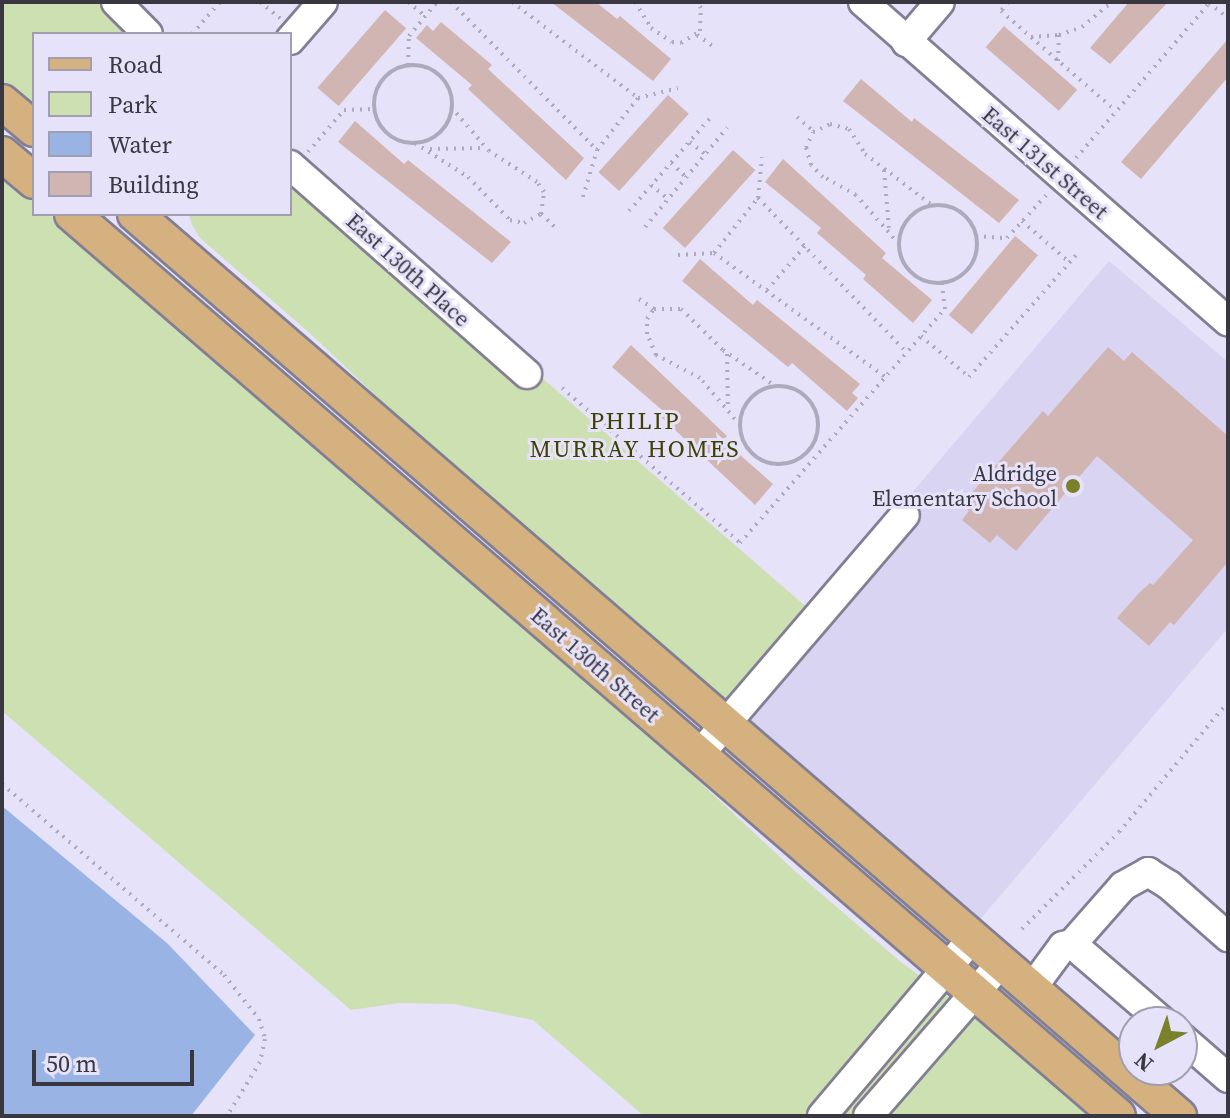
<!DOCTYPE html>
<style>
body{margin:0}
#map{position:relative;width:1230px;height:1118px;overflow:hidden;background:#e6e2f9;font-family:"Source Serif 4",serif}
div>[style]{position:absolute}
.built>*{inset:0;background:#d8d4f1}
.green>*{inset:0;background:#cde0b1}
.water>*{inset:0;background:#99b3e5}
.building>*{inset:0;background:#d0b5b2;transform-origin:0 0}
.path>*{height:4px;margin-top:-2px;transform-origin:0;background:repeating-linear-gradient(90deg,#adaabc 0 2px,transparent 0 8px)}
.path>.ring{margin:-2px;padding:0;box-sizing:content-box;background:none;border:4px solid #adaabc;border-radius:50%}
.roads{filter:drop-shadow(2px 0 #827f94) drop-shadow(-2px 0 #827f94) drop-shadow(0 2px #827f94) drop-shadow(0 -2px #827f94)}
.minor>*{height:28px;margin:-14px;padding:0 14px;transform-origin:14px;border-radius:14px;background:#fff}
.major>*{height:34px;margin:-17px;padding:0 17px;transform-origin:17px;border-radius:17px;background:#d4b17f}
.dots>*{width:22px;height:22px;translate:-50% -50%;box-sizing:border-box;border:4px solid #e6e2f9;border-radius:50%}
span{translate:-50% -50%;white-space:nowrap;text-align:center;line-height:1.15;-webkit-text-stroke:6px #e6e2f9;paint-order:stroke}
.street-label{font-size:22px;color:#393840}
.poi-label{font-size:22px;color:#393840}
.right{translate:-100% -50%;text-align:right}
.neighbourhood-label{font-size:24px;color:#3e4101;letter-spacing:2px}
.frame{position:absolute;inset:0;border:4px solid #393840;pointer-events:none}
.legend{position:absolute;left:32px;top:32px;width:260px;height:184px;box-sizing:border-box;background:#e6e2f9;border:2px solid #a19eaf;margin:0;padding:10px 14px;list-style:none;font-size:24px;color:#393840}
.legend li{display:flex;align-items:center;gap:16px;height:40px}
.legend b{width:40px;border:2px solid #a19eaf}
.north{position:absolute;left:1118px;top:1006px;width:80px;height:80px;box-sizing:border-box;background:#e6e2f9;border:2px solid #a19eaf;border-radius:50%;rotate:221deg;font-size:22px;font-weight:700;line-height:32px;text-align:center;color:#393840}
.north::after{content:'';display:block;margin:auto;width:28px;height:36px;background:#7b802b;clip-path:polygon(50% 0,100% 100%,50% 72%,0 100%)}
.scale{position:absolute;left:32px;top:1050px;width:162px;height:36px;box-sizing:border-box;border:4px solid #393840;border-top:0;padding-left:10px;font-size:24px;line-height:28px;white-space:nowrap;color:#393840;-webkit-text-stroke:6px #e6e2f9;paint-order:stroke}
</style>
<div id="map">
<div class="built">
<div style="clip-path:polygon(1109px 261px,1228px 362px,1228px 628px,977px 923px,728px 709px)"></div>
</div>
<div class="green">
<div style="clip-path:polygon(2px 2px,100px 2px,132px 34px,34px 34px,34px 111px,2px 83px)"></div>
<div style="clip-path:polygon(2px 173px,34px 201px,34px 214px,49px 214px,613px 701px,797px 873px,902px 963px,1005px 1038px,1096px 1116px,644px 1116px,533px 1020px,454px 1004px,399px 1003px,351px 1010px,2px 711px)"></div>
<div style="clip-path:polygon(290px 180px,529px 390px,541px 377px,811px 611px,728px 709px,499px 513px,313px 336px,200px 238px,192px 225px,189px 214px,290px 214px)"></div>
</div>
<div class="water">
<div style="clip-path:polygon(2px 806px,167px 943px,255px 1035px,191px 1116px,2px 1116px)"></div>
</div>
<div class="building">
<div style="clip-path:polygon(551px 2px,596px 2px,617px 19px,620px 16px,671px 59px,653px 81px)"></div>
<div style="clip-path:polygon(1129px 2px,1168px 2px,1110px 64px,1090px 48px)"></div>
<div style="left:385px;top:10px;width:28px;height:103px;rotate:41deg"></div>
<div style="clip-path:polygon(441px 22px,492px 65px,488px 69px,584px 158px,566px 180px,468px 89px,472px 85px,416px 38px,427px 25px,433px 31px)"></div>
<div style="left:1004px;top:26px;width:97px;height:28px;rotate:41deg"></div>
<div style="clip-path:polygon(1228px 39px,1228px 77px,1141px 179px,1121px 162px)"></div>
<div style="clip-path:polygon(861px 79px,912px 122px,914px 118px,1019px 200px,999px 223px,843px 101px)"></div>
<div style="left:668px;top:95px;width:28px;height:104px;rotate:42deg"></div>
<div style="clip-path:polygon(355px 121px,404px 164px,408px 160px,511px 242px,492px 263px,338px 142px)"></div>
<div style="left:733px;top:150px;width:30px;height:105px;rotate:42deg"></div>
<div style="clip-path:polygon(783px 159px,886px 253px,882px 258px,932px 300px,913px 323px,863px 279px,866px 275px,817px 233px,821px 228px,765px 182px)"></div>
<div style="left:1015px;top:236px;width:30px;height:103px;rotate:40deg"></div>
<div style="clip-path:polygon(700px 259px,753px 305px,757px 300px,860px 384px,852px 393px,858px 398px,847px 411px,792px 363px,788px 367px,682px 281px)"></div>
<div style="clip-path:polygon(631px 345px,727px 436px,723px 440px,773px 484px,755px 505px,658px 414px,662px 410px,612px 367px)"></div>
<div style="clip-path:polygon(1108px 347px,1124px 361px,1132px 352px,1228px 436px,1228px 562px,1174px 625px,1170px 622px,1149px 646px,1117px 618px,1139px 593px,1150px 583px,1153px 585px,1193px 540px,1097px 456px,1016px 551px,997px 535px,990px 543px,962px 520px,969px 511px,962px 504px,1043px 411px,1048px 416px)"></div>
</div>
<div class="path">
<div style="left:260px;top:2px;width:26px;rotate:39deg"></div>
<div style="left:408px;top:2px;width:22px;rotate:39deg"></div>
<div style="left:451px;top:2px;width:208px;rotate:45.4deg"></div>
<div style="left:512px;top:2px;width:158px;rotate:37.3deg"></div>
<div style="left:635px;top:2px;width:31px;rotate:58deg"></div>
<div style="left:651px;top:28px;width:25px;rotate:34deg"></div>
<div style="left:672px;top:42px;width:9px;rotate:6deg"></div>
<div style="left:681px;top:43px;width:22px;rotate:-32deg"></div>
<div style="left:700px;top:31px;width:23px;rotate:-88deg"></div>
<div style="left:701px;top:8px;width:7px;rotate:-124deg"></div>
<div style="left:1008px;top:2px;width:11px;rotate:128deg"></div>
<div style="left:1001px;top:11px;width:152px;rotate:41deg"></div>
<div style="left:1209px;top:3px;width:24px;rotate:38deg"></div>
<div style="left:192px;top:34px;width:43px;rotate:-48.8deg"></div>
<div style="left:697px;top:35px;width:21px;rotate:35deg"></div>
<div style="left:1031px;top:37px;width:28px;rotate:-4deg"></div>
<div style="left:1059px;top:35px;width:24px;rotate:-19deg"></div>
<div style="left:1082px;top:27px;width:39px;rotate:-40deg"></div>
<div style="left:1058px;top:61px;width:26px;rotate:-88deg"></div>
<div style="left:408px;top:65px;width:29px;rotate:-88deg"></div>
<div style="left:409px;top:36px;width:44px;rotate:-50.5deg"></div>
<div class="ring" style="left:374px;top:65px;width:74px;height:74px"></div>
<div style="left:797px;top:117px;width:21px;rotate:41deg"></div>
<div style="left:690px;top:142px;width:19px;rotate:39deg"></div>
<div style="left:415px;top:143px;width:63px;rotate:32.7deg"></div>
<div style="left:468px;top:177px;width:60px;rotate:45.7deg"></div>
<div style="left:510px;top:220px;width:14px;rotate:12deg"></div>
<div style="left:524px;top:223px;width:19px;rotate:-28deg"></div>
<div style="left:541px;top:214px;width:22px;rotate:-82deg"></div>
<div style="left:544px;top:192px;width:12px;rotate:-125deg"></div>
<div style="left:537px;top:182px;width:57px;rotate:-147.1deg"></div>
<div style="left:489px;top:151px;width:58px;rotate:-130.8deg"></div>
<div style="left:430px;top:149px;width:55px;rotate:-1deg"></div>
<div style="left:308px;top:152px;width:55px;rotate:-49.4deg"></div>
<div style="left:344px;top:110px;width:30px;rotate:-2deg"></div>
<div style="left:1076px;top:158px;width:206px;rotate:-49.3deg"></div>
<div style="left:671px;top:163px;width:21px;rotate:43deg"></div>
<div style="left:884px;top:170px;width:58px;rotate:85.1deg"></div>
<div style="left:651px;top:185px;width:22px;rotate:39deg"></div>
<div style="left:583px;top:197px;width:49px;rotate:-73.4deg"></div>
<div style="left:597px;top:150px;width:66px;rotate:-51.7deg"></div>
<div style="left:638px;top:98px;width:41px;rotate:-14deg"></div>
<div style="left:758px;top:198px;width:214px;rotate:46.1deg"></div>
<div class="ring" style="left:899px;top:205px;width:74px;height:74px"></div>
<div style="left:629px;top:211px;width:126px;rotate:-48.9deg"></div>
<div style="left:541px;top:214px;width:22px;rotate:43deg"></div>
<div style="left:1022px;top:221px;width:62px;rotate:41.1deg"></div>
<div style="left:645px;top:227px;width:129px;rotate:-50.4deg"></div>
<div style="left:976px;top:236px;width:31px;rotate:4deg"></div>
<div style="left:1007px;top:238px;width:59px;rotate:-47.7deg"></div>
<div style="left:899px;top:244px;width:65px;rotate:-131.3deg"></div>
<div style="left:856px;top:195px;width:38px;rotate:-151deg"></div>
<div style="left:823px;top:177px;width:17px;rotate:-135deg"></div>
<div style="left:811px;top:165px;width:18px;rotate:-106deg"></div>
<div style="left:806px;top:148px;width:17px;rotate:-66deg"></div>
<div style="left:813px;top:132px;width:19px;rotate:-25deg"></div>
<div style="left:830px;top:124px;width:20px;rotate:15deg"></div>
<div style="left:849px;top:129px;width:30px;rotate:57deg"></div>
<div style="left:865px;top:154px;width:86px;rotate:37.4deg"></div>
<div style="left:714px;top:253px;width:211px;rotate:35.9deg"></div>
<div style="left:678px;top:255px;width:36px;rotate:-3deg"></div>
<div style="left:714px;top:253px;width:70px;rotate:-51.3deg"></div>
<div style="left:758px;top:198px;width:41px;rotate:-84.4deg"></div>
<div style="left:767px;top:290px;width:58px;rotate:-49.2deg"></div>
<div style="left:639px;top:299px;width:18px;rotate:34deg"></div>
<div style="left:921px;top:336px;width:63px;rotate:40.5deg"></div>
<div style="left:969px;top:377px;width:162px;rotate:-48.7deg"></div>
<div style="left:727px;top:354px;width:55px;rotate:89deg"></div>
<div class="ring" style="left:740px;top:386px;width:74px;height:74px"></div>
<div style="left:562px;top:388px;width:236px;rotate:41deg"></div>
<div style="left:740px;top:543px;width:311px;rotate:-48.8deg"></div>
<div style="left:945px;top:309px;width:26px;rotate:-97deg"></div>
<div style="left:740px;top:425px;width:62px;rotate:-130.4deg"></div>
<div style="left:700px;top:378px;width:50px;rotate:-152.4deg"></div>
<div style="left:656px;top:355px;width:23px;rotate:-113deg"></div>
<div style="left:647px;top:334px;width:15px;rotate:-90deg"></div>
<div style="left:647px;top:319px;width:12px;rotate:-55deg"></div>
<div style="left:654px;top:309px;width:27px"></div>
<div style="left:681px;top:309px;width:59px;rotate:44.3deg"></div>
<div style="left:723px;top:350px;width:63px;rotate:34.7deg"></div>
<div style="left:2px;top:784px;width:293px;rotate:40.7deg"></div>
<div style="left:224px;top:975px;width:56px;rotate:51.5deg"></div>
<div style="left:259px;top:1019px;width:21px;rotate:73deg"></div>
<div style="left:265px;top:1039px;width:24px;rotate:102deg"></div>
<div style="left:260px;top:1062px;width:63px;rotate:121.4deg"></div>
<div style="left:1022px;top:929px;width:137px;rotate:-45deg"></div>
<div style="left:1119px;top:832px;width:170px;rotate:-50deg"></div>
</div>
<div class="roads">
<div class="minor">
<div style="left:116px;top:2px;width:45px;rotate:45deg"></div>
<div style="left:863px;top:2px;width:485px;rotate:41.2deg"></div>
<div style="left:290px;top:40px;width:50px;rotate:-49deg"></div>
<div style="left:906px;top:42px;width:52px;rotate:-49.6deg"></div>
<div style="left:290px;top:165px;width:316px;rotate:41.4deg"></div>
<div style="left:699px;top:755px;width:316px;rotate:-49.4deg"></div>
<div style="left:1072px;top:944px;width:77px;rotate:-48.7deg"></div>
<div style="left:1123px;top:886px;width:29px;rotate:-29deg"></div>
<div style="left:1148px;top:872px;width:25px;rotate:32deg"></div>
<div style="left:1169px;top:885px;width:79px;rotate:41.4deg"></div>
<div style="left:1032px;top:988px;width:52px;rotate:-53.6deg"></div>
<div style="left:1063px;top:946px;width:9px;rotate:-13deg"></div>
<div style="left:1072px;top:944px;width:120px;rotate:40.6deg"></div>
<div style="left:1182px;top:1038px;width:61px;rotate:41deg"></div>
<div style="left:822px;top:1116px;width:234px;rotate:-49.8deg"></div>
<div style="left:868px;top:1116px;width:204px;rotate:-49deg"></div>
</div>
<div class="major">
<div style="left:2px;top:102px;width:42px;rotate:40.2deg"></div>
<div style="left:2px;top:154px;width:42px;rotate:40.2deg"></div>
<div style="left:72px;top:214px;width:1381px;rotate:40.77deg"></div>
<div style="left:135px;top:214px;width:1380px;rotate:40.83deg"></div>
</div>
</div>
<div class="dots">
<div style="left:1073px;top:486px;background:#7b802b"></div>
</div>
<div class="street-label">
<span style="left:1045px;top:163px;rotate:41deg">East 131st Street</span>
<span style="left:408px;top:270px;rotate:42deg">East 130th Place</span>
<span style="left:595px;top:665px;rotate:41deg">East 130th Street</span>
</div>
<div class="poi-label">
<span class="right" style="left:1057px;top:486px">Aldridge<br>Elementary School</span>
</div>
<div class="neighbourhood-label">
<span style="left:635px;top:435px">PHILIP<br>MURRAY HOMES</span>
</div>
<div class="frame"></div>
<ul class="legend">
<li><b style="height:10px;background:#d4b17f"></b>Road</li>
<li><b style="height:22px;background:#cde0b1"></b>Park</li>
<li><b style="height:22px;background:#99b3e5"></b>Water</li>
<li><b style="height:22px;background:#d0b5b2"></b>Building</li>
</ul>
<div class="north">N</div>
<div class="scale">50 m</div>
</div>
